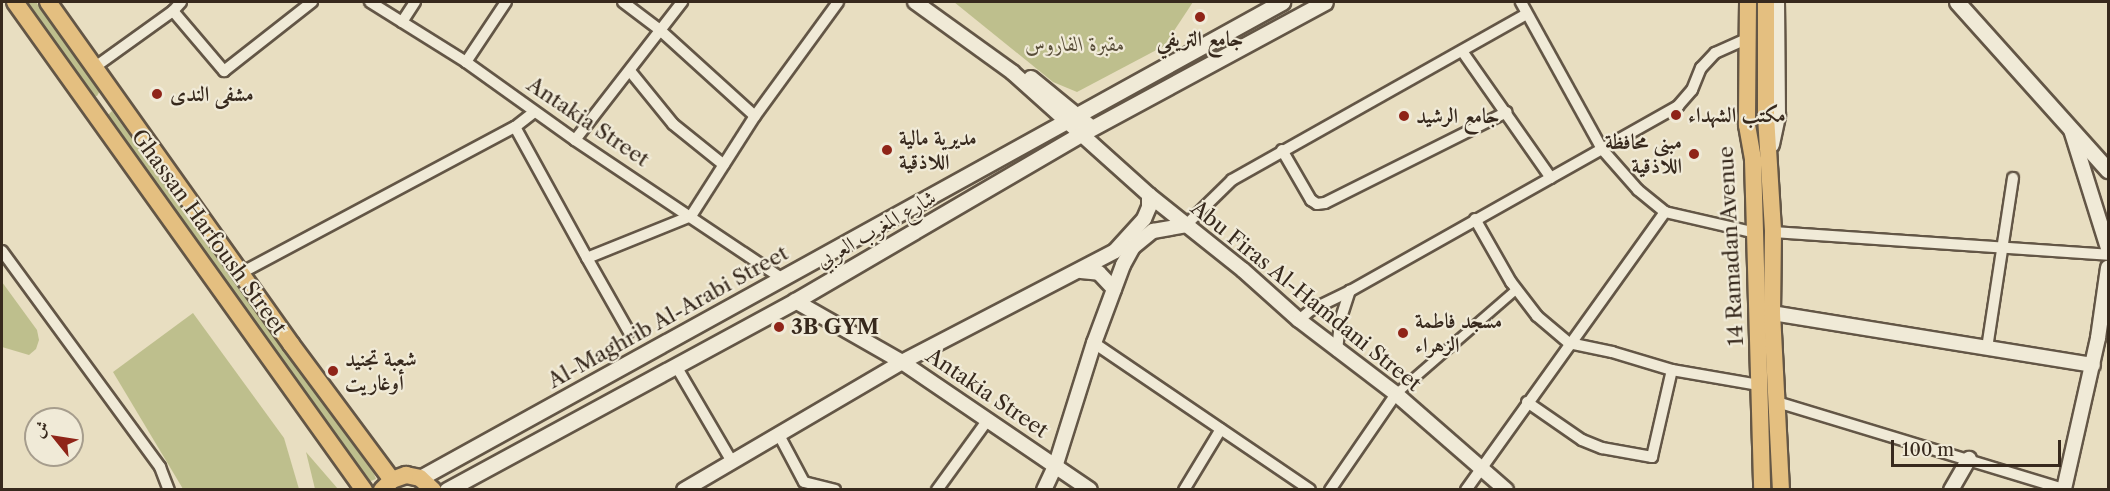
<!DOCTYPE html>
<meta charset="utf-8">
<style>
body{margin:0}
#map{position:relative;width:2110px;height:491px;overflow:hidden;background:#e8dec1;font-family:"Libre Caslon Text",Amiri,serif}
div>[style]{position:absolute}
.green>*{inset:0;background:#bebf8d}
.roads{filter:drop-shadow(2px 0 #635646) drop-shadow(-2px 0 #635646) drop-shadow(0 2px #635646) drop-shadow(0 -2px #635646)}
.pedestrian>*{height:8px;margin:-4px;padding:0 4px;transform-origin:4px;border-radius:4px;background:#f0ead7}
.minor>*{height:10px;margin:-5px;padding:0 5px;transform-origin:5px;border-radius:5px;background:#f0ead7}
.tertiary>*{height:14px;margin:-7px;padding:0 7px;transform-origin:7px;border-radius:7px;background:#f0ead7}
.secondary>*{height:15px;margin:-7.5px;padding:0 7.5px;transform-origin:7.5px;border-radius:7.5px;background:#f0ead7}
.primary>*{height:16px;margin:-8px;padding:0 8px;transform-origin:8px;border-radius:8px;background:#e4bf80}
.rail>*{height:4px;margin-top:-2px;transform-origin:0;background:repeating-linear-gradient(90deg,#37291d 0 10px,transparent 0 20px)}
.dots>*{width:16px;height:16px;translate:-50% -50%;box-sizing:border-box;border:3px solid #f0ead7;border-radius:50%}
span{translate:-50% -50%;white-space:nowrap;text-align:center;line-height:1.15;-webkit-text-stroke:4.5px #f0ead7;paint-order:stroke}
.poi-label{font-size:21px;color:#37291d;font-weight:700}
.left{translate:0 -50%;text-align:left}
.right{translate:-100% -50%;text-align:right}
.park-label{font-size:21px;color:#594e39;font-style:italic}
.street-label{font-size:21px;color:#37291d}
.frame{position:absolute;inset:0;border:3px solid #37291d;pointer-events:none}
.north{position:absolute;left:24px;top:407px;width:60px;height:60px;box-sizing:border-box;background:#f0ead7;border:2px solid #a69d8d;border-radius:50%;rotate:300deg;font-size:16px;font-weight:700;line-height:24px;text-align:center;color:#37291d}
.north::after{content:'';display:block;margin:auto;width:21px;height:27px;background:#8f2418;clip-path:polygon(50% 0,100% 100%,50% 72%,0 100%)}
.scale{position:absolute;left:1891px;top:440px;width:170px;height:27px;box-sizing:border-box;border:3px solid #37291d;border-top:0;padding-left:8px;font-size:18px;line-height:21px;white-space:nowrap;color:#37291d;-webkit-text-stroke:4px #f0ead7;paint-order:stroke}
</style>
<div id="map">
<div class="green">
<div style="clip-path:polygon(23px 2px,36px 2px,100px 91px,97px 96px,92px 97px)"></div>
<div style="clip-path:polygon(954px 2px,1193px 2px,1164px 46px,1077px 92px,1053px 82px)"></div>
<div style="clip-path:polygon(112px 111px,374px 474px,376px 479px,368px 482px,106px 117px)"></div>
<div style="clip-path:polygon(2px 282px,37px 330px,39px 340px,36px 349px,29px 355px,2px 347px)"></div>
<div style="clip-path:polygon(193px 313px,284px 438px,299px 489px,183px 489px,113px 372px)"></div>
<div style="clip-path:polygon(306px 452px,338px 489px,315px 489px)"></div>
</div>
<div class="roads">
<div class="pedestrian">
<div style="left:1396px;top:394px;width:160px;rotate:-41deg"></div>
</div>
<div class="minor">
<div style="left:370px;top:2px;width:113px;rotate:32deg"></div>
<div style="left:466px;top:62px;width:134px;rotate:35.6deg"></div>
<div style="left:575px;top:140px;width:248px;rotate:33.8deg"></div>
<div style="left:623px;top:2px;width:46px;rotate:37.1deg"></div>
<div style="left:660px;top:30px;width:128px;rotate:42.2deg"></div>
<div style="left:173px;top:11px;width:79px;rotate:49.6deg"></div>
<div style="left:224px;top:71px;width:112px;rotate:-38.1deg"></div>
<div style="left:402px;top:22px;width:24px;rotate:-57deg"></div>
<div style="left:1462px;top:51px;width:155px;rotate:55deg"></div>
<div style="left:466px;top:62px;width:72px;rotate:-56.3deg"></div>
<div style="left:95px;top:67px;width:96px;rotate:-35.7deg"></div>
<div style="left:173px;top:11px;width:12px;rotate:-48deg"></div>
<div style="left:630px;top:71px;width:68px;rotate:50.9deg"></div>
<div style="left:673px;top:124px;width:65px;rotate:38.8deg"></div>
<div style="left:515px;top:127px;width:149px;rotate:61.2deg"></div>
<div style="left:575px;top:140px;width:175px;rotate:-52.2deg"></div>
<div style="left:1282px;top:150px;width:58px;rotate:59.9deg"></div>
<div style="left:1311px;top:200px;width:7px;rotate:34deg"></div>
<div style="left:1317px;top:204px;width:8px;rotate:-7deg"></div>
<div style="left:1325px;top:203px;width:203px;rotate:-26.6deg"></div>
<div style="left:1665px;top:212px;width:93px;rotate:13deg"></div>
<div style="left:1475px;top:219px;width:73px;rotate:60.3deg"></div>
<div style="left:1511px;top:282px;width:43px;rotate:52.6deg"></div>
<div style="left:1537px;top:316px;width:42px;rotate:40.2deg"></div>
<div style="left:1569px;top:343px;width:44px;rotate:11.8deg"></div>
<div style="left:1612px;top:352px;width:63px;rotate:16.7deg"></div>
<div style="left:1672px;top:370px;width:88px;rotate:9.8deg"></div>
<div style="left:1186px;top:225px;width:64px;rotate:-44.4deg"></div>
<div style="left:1232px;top:180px;width:338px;rotate:-29.4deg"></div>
<div style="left:1773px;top:232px;width:336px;rotate:3.9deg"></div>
<div style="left:2px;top:251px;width:268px;rotate:53.8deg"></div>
<div style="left:160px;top:467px;width:25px;rotate:69deg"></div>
<div style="left:241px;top:273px;width:310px;rotate:-28.1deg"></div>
<div style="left:515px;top:127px;width:24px;rotate:-38deg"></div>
<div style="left:1299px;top:320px;width:16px;rotate:-40deg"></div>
<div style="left:1311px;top:310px;width:43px;rotate:-26deg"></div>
<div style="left:1350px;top:291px;width:377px;rotate:-29.4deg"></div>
<div style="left:1678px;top:106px;width:21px;rotate:-49deg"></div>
<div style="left:1692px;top:90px;width:24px;rotate:-68deg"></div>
<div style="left:1701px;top:68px;width:21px;rotate:-47deg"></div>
<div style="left:1715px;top:53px;width:30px;rotate:-24deg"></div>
<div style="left:629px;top:332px;width:85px;rotate:-119.6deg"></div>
<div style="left:587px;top:258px;width:112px;rotate:-22deg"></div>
<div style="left:691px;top:216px;width:119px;rotate:-57.4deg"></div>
<div style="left:755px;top:116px;width:141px;rotate:-53.9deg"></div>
<div style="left:1094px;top:343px;width:261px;rotate:34.2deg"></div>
<div style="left:1987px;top:348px;width:172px;rotate:-81.3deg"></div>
<div style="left:1337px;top:351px;width:30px;rotate:-84deg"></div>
<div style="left:1340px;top:321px;width:32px;rotate:-72deg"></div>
<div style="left:676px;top:366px;width:111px;rotate:59.7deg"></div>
<div style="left:1527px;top:402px;width:67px;rotate:34.6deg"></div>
<div style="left:1582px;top:440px;width:22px;rotate:22deg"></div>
<div style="left:1602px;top:448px;width:51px;rotate:10.2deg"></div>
<div style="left:1652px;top:457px;width:89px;rotate:-77.1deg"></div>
<div style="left:1777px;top:402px;width:302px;rotate:16.9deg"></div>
<div style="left:779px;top:435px;width:53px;rotate:62deg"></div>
<div style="left:804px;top:482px;width:32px;rotate:14deg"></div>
<div style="left:937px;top:490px;width:85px;rotate:-54.1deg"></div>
<div style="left:1184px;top:490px;width:71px;rotate:-58.8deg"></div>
<div style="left:1330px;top:490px;width:116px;rotate:-55.5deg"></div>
<div style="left:1466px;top:490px;width:342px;rotate:-54.4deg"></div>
<div style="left:1665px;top:212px;width:35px;rotate:-141deg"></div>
<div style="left:1638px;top:190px;width:55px;rotate:-131.3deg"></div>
<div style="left:1602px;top:149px;width:168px;rotate:-118.9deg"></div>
</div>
<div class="tertiary">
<div style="left:915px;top:2px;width:120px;rotate:35.8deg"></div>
<div style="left:1012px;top:72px;width:184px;rotate:41.9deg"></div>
<div style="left:1149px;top:195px;width:120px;rotate:38.6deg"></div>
<div style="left:1243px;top:270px;width:75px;rotate:41.8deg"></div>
<div style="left:1299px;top:320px;width:122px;rotate:37.3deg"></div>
<div style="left:1396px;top:394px;width:146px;rotate:41.1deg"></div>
<div style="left:1031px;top:78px;width:79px;rotate:39.3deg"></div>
<div style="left:2071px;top:130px;width:124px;rotate:72.6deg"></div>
<div style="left:1081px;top:271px;width:18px;rotate:6deg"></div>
<div style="left:1099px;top:273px;width:22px;rotate:47deg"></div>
<div style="left:795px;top:301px;width:123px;rotate:29.7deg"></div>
<div style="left:902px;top:362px;width:227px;rotate:34.2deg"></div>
<div style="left:1772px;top:313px;width:325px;rotate:9.2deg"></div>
<div style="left:2064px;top:489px;width:155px;rotate:-77.3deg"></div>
<div style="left:2098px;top:338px;width:71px;rotate:-81.9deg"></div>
<div style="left:684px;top:490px;width:253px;rotate:-30.4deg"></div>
<div style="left:902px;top:362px;width:240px;rotate:-27.5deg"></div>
<div style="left:1115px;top:251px;width:43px;rotate:-47.8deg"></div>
<div style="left:1144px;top:219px;width:13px;rotate:-67deg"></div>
<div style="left:1149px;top:207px;width:12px;rotate:-90deg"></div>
<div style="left:1044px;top:490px;width:29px;rotate:-65deg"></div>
<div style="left:1056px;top:464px;width:127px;rotate:-72.6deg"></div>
<div style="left:1094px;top:343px;width:83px;rotate:-69.6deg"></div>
<div style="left:1123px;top:265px;width:21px;rotate:-61deg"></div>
<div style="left:1133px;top:247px;width:26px;rotate:-39deg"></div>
<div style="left:1153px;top:231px;width:34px;rotate:-10deg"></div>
<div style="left:1951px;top:490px;width:36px;rotate:-60deg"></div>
</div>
<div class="secondary">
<div style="left:1957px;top:2px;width:226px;rotate:48.1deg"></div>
<div style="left:1771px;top:144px;width:30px;rotate:-78deg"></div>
<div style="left:1777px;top:115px;width:113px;rotate:-90.5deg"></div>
<div style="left:420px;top:478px;width:985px;rotate:-28.91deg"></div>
<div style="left:447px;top:490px;width:396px;rotate:-28.5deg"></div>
<div style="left:795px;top:301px;width:331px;rotate:-30.3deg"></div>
<div style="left:1081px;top:134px;width:277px;rotate:-28.4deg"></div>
</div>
<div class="primary">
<div style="left:15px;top:2px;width:600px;rotate:54.43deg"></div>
<div style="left:48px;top:2px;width:420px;rotate:54.6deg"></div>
<div style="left:291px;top:344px;width:169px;rotate:53.4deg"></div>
<div style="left:1748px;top:2px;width:123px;rotate:90.5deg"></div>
<div style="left:1747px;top:125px;width:36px;rotate:80deg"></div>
<div style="left:1753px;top:160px;width:330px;rotate:88.4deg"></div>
<div style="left:1766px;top:2px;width:114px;rotate:90deg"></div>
<div style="left:1766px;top:116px;width:116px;rotate:86.5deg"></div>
<div style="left:1773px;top:232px;width:81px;rotate:90.7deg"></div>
<div style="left:1772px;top:313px;width:177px;rotate:87.1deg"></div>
<div style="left:382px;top:490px;width:14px;rotate:-45deg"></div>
<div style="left:392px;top:480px;width:15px;rotate:-20deg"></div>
<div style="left:406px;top:475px;width:14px;rotate:12deg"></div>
<div style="left:420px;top:478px;width:18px;rotate:43deg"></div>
</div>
</div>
<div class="rail">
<div style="left:2px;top:489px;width:1px;rotate:90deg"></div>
</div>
<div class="dots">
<div style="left:1200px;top:17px;background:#8f2418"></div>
<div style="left:157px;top:94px;background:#8f2418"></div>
<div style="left:1676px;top:115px;background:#8f2418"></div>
<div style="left:1404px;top:116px;background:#8f2418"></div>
<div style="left:887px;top:150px;background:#8f2418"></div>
<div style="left:1694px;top:154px;background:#8f2418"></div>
<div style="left:779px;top:327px;background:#8f2418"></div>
<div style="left:1403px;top:333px;background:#8f2418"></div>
<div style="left:333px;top:371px;background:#8f2418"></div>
</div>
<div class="poi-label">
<span style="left:1200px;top:39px">جامع التريفي</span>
<span class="left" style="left:170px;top:94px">مشفى الندى</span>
<span class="left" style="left:1688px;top:115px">مكتب الشهداء</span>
<span class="left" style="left:1416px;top:116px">جامع الرشيد</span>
<span class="left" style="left:899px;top:150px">مديرية مالية<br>اللاذقية</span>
<span class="right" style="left:1682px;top:154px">مبنى محافظة<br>اللاذقية</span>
<span class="left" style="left:1415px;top:333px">مسجد فاطمة<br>الزهراء</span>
<span class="left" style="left:791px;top:327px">3B GYM</span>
<span class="left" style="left:345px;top:371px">شعبة تجنيد<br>أوغاريت</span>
</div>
<div class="park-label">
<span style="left:1075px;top:44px">مقبرة الفاروس</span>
</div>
<div class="street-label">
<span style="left:588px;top:122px;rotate:34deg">Antakia Street</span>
<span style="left:876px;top:229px;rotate:-30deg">شارع المغرب العربي</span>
<span style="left:209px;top:232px;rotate:54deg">Ghassan Harfoush Street</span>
<span style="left:1731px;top:246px;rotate:-93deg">14 Ramadan Avenue</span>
<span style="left:1306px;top:296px;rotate:39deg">Abu Firas Al-Hamdani Street</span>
<span style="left:668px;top:317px;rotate:-29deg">Al-Maghrib Al-Arabi Street</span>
<span style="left:987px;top:393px;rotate:34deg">Antakia Street</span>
</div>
<div class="frame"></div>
<div class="north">ش</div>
<div class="scale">100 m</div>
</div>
